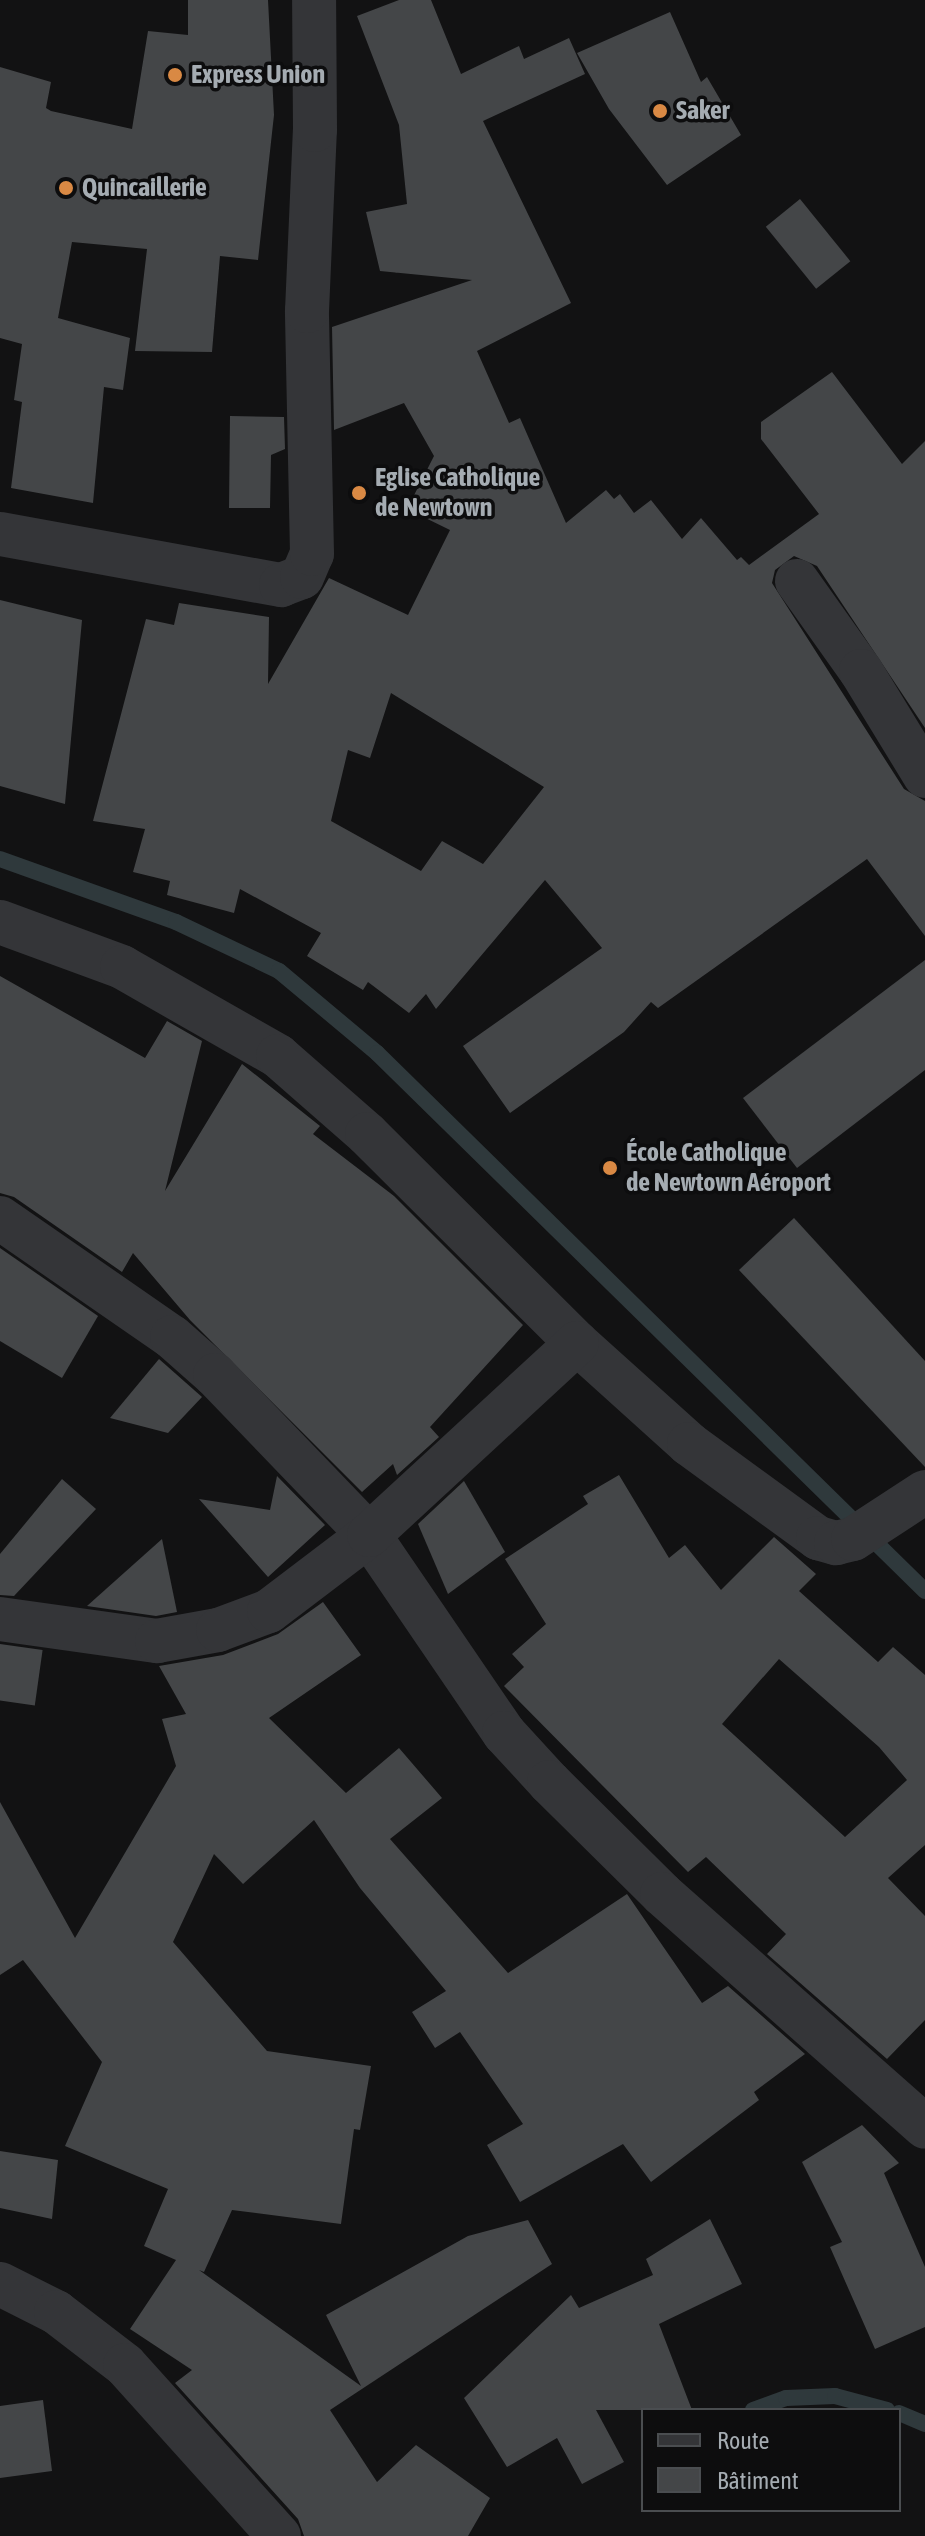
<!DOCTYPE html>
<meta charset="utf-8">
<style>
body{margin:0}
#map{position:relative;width:925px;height:2536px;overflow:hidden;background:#121213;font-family:"Asap Condensed",sans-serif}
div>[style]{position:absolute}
.stream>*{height:16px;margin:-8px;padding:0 8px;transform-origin:8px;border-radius:8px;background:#2f393c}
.building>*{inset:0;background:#444648;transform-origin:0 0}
.minor>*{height:44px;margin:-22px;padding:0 22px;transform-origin:22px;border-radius:22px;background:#343538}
.dots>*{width:22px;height:22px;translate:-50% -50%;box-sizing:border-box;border:4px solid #0d0d0e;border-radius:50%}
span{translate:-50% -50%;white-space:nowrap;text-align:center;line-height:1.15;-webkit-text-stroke:7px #0d0d0e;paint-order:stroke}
.poi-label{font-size:26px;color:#a5acb2;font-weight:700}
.left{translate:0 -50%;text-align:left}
.legend{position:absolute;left:641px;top:2408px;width:260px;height:104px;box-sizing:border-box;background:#0d0d0e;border:2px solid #4a4d50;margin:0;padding:10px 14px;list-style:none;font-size:24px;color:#a5acb2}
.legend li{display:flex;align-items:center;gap:16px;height:40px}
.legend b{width:40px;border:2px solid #4a4d50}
</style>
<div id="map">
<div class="stream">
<div style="left:0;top:859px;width:187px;rotate:19.7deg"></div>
<div style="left:176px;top:922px;width:114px;rotate:25.4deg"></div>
<div style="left:279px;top:971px;width:128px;rotate:39.9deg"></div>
<div style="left:377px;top:1053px;width:768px;rotate:44.47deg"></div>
<div style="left:753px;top:2410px;width:35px;rotate:-20deg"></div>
<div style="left:786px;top:2398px;width:49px;rotate:-2.3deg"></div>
<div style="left:835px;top:2396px;width:54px;rotate:15.1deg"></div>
<div style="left:899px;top:2413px;width:28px;rotate:23deg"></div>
</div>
<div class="building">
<div style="clip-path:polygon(188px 0,268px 0,274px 115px,258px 260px,220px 256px,212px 352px,135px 351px,147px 249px,72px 242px,58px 318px,130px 338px,123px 390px,104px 387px,93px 503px,11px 488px,22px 402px,14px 400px,22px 344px,0 338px,0 67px,51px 82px,46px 108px,51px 111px,132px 129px,148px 31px,188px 35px)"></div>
<div style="clip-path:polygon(evenodd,399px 0,431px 0,461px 74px,519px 46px,524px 59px,569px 38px,585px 74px,483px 121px,571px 303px,477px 351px,509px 423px,520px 418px,566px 523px,606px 490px,614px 499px,620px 494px,634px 513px,651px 500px,682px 539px,701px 518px,737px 560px,741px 557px,749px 565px,819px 514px,761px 439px,761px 422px,832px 372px,902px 464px,925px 441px,925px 728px,817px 566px,794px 556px,775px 570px,772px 583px,904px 789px,925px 801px,925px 936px,867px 859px,658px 1008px,651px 1002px,624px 1032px,510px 1113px,463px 1046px,602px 948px,545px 880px,436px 1009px,426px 994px,409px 1013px,368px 982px,363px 990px,307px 956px,321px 933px,240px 889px,234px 913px,167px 895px,170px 881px,133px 872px,145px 829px,93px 821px,146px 619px,174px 625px,179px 603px,269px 617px,268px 684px,329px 578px,408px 615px,450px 530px,407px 509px,434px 456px,404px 403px,334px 430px,332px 327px,472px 280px,380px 271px,366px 212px,407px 204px,399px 125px,357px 16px,399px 0,391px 693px,544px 787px,483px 864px,442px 841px,421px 871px,331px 821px,348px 750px,370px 758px,391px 693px)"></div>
<div style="clip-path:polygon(670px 12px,701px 82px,707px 77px,741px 135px,667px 185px,609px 109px,577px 53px)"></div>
<div style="left:800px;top:199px;width:80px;height:44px;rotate:51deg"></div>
<div style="clip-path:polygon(230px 416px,284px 417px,285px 449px,271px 455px,270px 508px,229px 508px)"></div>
<div style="clip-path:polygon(0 600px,82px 620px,65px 804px,0 786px)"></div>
<div style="clip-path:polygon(925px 960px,925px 1070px,797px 1168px,743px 1098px)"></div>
<div style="clip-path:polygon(0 976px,145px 1058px,167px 1021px,202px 1041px,165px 1191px,242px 1064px,320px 1126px,313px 1134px,394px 1196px,523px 1325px,430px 1427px,439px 1437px,397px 1475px,393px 1464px,362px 1492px,190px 1320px,133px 1253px,122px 1272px,14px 1197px,0 1193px)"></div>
<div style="clip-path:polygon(794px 1218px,925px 1361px,925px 1467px,739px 1270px)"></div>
<div style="clip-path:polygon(0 1248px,98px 1316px,62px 1378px,0 1341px)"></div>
<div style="clip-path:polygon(159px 1359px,202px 1397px,168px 1433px,110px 1418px)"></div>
<div style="clip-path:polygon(evenodd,619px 1475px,669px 1558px,685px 1545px,721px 1590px,774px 1537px,816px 1574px,799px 1591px,878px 1662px,893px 1647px,925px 1675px,925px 1845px,888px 1878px,925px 1916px,925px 2020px,887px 2059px,767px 1954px,786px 1934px,706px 1857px,688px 1872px,504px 1686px,524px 1667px,512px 1654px,546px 1624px,505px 1559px,588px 1504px,583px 1496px,619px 1475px,779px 1659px,879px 1747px,907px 1780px,845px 1837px,722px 1724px,779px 1659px)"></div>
<div style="clip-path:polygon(277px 1476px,325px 1525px,268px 1577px,199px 1499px,270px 1510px)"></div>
<div style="clip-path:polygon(62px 1479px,96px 1509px,14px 1596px,0 1595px,0 1554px)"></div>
<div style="clip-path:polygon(464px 1481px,505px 1552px,448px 1594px,418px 1524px)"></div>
<div style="clip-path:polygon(162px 1539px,177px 1612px,156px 1616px,87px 1606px)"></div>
<div style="clip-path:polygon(323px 1602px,361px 1655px,269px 1718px,346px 1793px,399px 1748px,442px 1798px,390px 1839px,508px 1973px,627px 1894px,702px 2003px,728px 1986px,805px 2054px,754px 2092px,759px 2100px,651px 2182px,623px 2144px,520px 2202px,487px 2145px,523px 2124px,460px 2032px,435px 2048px,412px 2012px,446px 1991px,360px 1888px,314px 1820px,243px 1884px,214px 1854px,173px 1942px,267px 2051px,371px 2066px,360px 2130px,354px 2129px,341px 2224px,232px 2210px,204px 2272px,199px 2270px,361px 2386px,326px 2315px,468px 2236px,528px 2220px,552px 2264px,330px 2410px,377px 2482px,416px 2445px,490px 2498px,468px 2536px,304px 2536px,298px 2519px,175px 2383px,192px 2370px,130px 2329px,176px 2260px,144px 2246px,168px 2189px,65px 2146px,102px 2062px,23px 1960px,0 1975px,0 1802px,75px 1938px,176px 1766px,162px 1719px,186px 1714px,159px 1666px,223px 1655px,278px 1634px)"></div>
<div style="left:0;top:1644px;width:43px;height:56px;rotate:8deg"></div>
<div style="clip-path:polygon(862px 2125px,899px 2163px,884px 2173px,925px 2267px,925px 2327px,875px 2349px,830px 2247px,842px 2242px,802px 2162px)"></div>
<div style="clip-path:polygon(0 2151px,58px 2160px,52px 2219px,0 2208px)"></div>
<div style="clip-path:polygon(710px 2219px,742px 2284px,659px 2324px,692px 2410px,596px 2410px,624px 2462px,582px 2484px,557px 2438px,507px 2467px,464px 2398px,571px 2295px,579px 2308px,653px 2275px,646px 2259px)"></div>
<div style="clip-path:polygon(43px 2400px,52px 2471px,0 2478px,0 2406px)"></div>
</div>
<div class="minor">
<div style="left:0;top:534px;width:286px;rotate:10.3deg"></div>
<div style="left:281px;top:585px;width:22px;rotate:-21deg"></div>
<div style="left:302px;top:577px;width:25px;rotate:-67deg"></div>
<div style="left:312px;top:554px;width:243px;rotate:-91.2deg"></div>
<div style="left:307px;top:311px;width:181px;rotate:-87.5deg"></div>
<div style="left:315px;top:130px;width:130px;rotate:-90.4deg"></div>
<div style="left:797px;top:581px;width:110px;rotate:54.6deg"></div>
<div style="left:861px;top:671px;width:123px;rotate:58.6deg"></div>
<div style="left:0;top:922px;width:130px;rotate:20.2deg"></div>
<div style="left:122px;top:967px;width:180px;rotate:29.7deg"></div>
<div style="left:278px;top:1056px;width:118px;rotate:41.2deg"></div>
<div style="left:367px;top:1134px;width:296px;rotate:44.9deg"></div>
<div style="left:577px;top:1343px;width:151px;rotate:42deg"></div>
<div style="left:689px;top:1444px;width:160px;rotate:36.1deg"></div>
<div style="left:818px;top:1538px;width:19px;rotate:16deg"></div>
<div style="left:836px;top:1543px;width:17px;rotate:-13deg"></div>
<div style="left:853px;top:1539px;width:86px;rotate:-33.1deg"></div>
<div style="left:0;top:1218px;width:209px;rotate:34.7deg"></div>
<div style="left:172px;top:1337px;width:57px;rotate:41.5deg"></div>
<div style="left:215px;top:1375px;width:222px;rotate:46.1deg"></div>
<div style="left:369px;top:1535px;width:240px;rotate:55.7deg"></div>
<div style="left:504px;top:1733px;width:67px;rotate:47.4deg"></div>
<div style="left:549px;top:1782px;width:159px;rotate:44.7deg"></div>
<div style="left:662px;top:1894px;width:351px;rotate:41.5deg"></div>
<div style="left:0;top:1619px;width:159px;rotate:8deg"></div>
<div style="left:157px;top:1641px;width:62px;rotate:-10.2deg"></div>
<div style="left:218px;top:1630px;width:54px;rotate:-20.4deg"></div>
<div style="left:269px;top:1611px;width:126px;rotate:-37.2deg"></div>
<div style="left:369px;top:1535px;width:283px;rotate:-42.7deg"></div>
<div style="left:0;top:2284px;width:63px;rotate:26.6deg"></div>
<div style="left:56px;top:2312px;width:87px;rotate:37.5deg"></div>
<div style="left:125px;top:2365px;width:230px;rotate:48deg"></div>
</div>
<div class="dots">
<div style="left:175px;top:75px;background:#d98944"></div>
<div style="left:660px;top:111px;background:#d98944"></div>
<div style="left:66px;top:188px;background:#d98944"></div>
<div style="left:359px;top:493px;background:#d98944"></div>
<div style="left:610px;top:1168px;background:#d98944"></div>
</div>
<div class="poi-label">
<span class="left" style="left:191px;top:75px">Express Union</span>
<span class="left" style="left:676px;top:111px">Saker</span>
<span class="left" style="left:82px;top:188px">Quincaillerie</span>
<span class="left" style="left:375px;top:493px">Eglise Catholique<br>de Newtown</span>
<span class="left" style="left:626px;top:1168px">École Catholique<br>de Newtown Aéroport</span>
</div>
<ul class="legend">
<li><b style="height:10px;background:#343538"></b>Route</li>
<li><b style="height:22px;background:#444648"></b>Bâtiment</li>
</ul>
</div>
